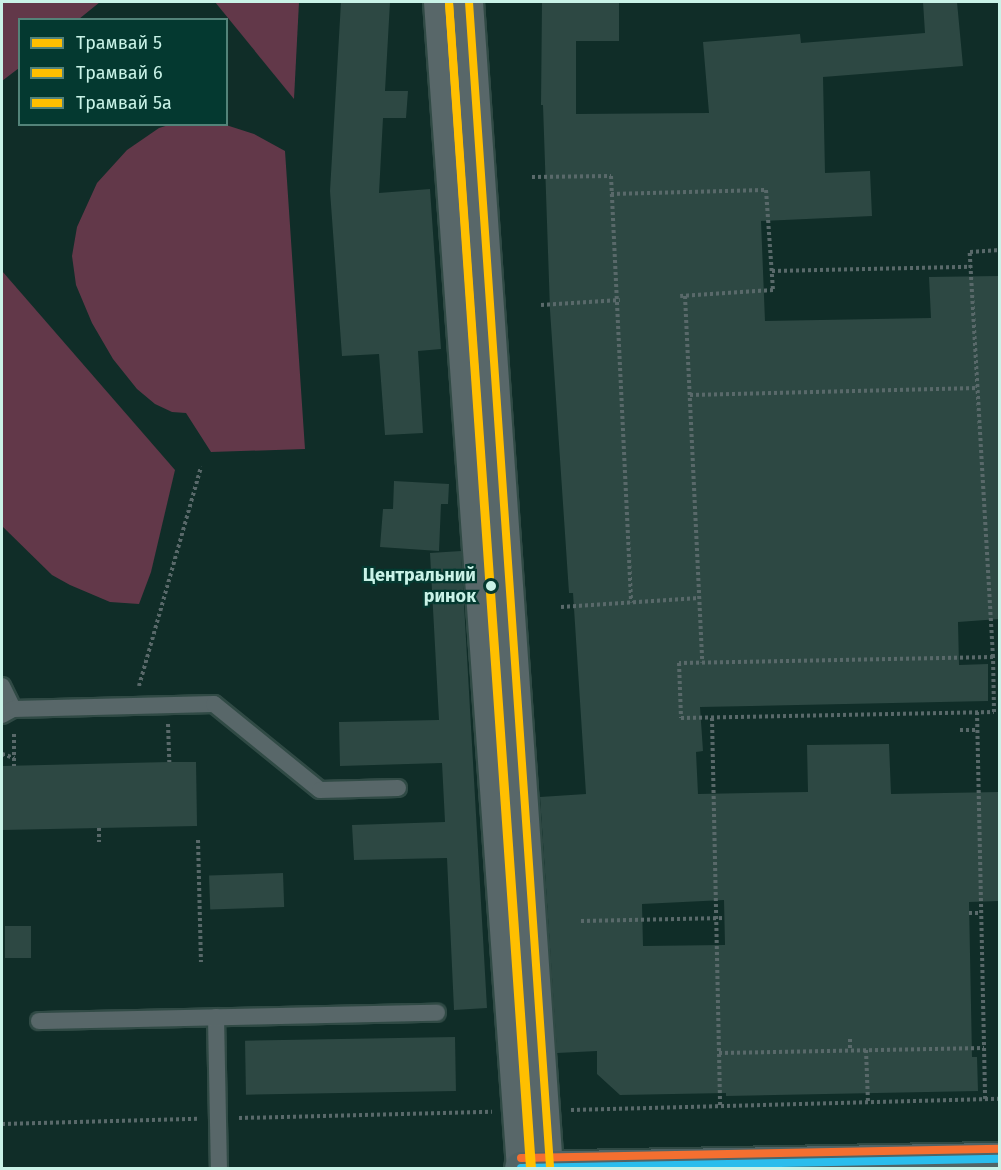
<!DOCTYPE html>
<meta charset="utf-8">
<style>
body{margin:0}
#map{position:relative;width:1001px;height:1170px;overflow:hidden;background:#102d28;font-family:"Fira Sans",sans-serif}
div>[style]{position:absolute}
.green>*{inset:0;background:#623849}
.building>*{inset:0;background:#2d4843;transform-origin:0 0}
.path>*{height:4px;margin-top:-2px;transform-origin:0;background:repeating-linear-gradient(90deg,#59696a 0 3px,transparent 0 6px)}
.roads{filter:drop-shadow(2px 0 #304a45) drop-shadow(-2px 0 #304a45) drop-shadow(0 2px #304a45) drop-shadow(0 -2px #304a45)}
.service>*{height:16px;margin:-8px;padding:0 8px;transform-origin:8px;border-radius:8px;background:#586769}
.minor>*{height:32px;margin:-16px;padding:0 16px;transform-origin:16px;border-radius:16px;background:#586769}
.trunk>*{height:33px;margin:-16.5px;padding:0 16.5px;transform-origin:16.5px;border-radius:16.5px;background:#506466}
.bus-1>*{height:8px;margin:-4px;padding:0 4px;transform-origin:4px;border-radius:4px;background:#2abded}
.bus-2>*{height:8px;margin:-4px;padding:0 4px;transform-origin:4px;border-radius:4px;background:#f46f30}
.tram-1>*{height:8px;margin:-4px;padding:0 4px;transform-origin:4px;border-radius:4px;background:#ffbf00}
.tram-2>*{height:8px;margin:-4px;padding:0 4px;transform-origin:4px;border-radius:4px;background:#ffbf00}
.tram-3>*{height:8px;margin:-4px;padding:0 4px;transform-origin:4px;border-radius:4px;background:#ffbf00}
.dots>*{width:16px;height:16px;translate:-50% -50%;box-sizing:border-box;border:3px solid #043930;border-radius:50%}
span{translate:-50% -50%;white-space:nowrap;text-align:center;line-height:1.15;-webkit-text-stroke:4.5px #043930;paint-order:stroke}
.stop-label{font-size:18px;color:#c9f2e7;font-weight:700}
.right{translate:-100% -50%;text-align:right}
.frame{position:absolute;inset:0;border:3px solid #c9f2e7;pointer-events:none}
.legend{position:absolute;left:18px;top:18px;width:210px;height:108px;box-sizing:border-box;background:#043930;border:2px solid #538379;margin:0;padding:8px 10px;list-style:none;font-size:18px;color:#c9f2e7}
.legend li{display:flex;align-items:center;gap:12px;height:30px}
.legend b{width:30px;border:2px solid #538379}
</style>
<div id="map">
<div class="green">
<div style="clip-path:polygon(2px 2px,100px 2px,79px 19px,20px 20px,19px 68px,2px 81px)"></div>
<div style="clip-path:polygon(215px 2px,299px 2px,294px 99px)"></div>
<div style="clip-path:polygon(172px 124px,226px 125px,254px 134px,285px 151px,305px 449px,211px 452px,186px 413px,172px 412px,155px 404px,137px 389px,113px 359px,92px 323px,76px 285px,72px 256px,77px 227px,97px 183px,127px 150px,159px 128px)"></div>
<div style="clip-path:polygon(2px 271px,175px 470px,151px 572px,139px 604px,110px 602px,70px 585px,52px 575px,2px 526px)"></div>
</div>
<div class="building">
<div style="clip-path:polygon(341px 2px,390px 2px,385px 91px,408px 91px,406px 118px,383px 118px,379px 193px,430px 189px,441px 349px,418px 351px,423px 433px,385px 435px,379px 354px,342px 356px,330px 191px)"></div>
<div style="clip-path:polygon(evenodd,542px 2px,619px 2px,619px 41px,576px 41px,576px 114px,709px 113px,703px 42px,800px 34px,801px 43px,925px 33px,923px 2px,957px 2px,963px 66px,823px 77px,825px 173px,870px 171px,872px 216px,761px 221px,765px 321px,931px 318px,929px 277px,999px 276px,999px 619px,958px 622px,959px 665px,988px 664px,988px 701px,700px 707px,703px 751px,696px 752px,698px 794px,808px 792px,807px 745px,889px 744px,891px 794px,999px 792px,999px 901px,969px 902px,972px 1057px,977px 1057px,978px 1091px,726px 1096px,726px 1093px,620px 1095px,597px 1074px,597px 1051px,557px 1053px,540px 797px,586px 794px,573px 593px,569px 593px,550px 310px,543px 105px,541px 105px,542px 2px,724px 900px,725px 945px,643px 946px,642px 904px,724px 900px)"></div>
<div style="clip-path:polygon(394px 481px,449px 484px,448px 504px,441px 504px,439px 551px,380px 547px,383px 509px,393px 509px)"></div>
<div style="clip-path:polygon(461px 551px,487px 1008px,454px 1010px,447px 858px,354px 860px,352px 825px,445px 822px,442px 763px,340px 766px,339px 722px,439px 720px,430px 553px)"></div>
<div style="clip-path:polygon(169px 762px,196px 762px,197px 826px,2px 830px,2px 766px)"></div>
<div style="left:283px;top:873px;width:34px;height:74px;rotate:88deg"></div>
<div style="left:31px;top:926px;width:32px;height:26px;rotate:90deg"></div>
<div style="left:455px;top:1037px;width:54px;height:210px;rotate:89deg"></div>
</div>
<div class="path">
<div style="left:532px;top:177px;width:79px;rotate:-0.7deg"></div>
<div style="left:611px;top:176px;width:427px;rotate:87.3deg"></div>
<div style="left:611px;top:194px;width:155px;rotate:-1.5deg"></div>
<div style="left:766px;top:190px;width:100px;rotate:86deg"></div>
<div style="left:773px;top:290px;width:93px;rotate:176.3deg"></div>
<div style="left:772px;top:271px;width:199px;rotate:-1.2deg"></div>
<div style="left:685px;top:296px;width:367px;rotate:87.3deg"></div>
<div style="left:541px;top:305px;width:79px;rotate:-3.6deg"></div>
<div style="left:690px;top:395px;width:288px;rotate:-1.4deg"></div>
<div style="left:561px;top:607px;width:138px;rotate:-3.7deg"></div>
<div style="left:993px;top:657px;width:314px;rotate:178.9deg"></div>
<div style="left:679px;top:663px;width:55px;rotate:87.9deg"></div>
<div style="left:681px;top:718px;width:313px;rotate:-1.1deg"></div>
<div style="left:994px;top:712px;width:55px;rotate:-91deg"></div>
<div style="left:993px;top:657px;width:406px;rotate:-93.3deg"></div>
<div style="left:970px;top:252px;width:30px;rotate:-4deg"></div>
<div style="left:139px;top:686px;width:228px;rotate:-74.2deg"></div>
<div style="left:977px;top:712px;width:387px;rotate:88.8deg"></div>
<div style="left:712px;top:718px;width:388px;rotate:88.8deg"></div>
<div style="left:168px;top:724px;width:38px;rotate:88deg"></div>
<div style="left:960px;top:730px;width:17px"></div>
<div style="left:14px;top:734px;width:32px;rotate:90deg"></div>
<div style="left:2px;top:754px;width:13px;rotate:18deg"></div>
<div style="left:99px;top:828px;width:14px;rotate:90deg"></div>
<div style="left:198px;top:840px;width:122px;rotate:88.6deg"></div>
<div style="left:969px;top:913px;width:12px"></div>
<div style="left:581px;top:921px;width:144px;rotate:-1.2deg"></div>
<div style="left:850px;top:1039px;width:11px;rotate:90deg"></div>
<div style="left:866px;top:1050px;width:52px;rotate:87.8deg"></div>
<div style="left:719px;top:1053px;width:265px;rotate:-1.1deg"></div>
<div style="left:571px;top:1110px;width:429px;rotate:-1.5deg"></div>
<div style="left:239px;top:1118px;width:253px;rotate:-1.4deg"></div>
<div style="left:2px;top:1124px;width:196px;rotate:-1.5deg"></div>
</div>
<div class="roads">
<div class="service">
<div style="left:2px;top:686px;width:25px;rotate:64deg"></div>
<div style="left:2px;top:715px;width:13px;rotate:-29deg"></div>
<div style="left:13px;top:709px;width:201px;rotate:-1.4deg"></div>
<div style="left:214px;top:704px;width:136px;rotate:39.1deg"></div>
<div style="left:320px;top:790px;width:78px;rotate:-1.5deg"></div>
<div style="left:216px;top:1017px;width:151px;rotate:88.9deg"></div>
<div style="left:39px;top:1021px;width:398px;rotate:-1.2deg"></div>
</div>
<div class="minor">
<div style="left:440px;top:2px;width:1169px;rotate:85.93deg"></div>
<div style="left:467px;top:2px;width:1169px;rotate:86.08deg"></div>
</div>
<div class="trunk">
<div style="left:521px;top:1168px;width:479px;rotate:-1.1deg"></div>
</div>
</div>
<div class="bus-1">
<div style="left:521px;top:1168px;width:479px;rotate:-1.1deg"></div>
</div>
<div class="bus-2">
<div style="left:521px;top:1158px;width:479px;rotate:-1.1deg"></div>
</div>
<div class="tram-1">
<div style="left:449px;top:2px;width:1169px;rotate:85.93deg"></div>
</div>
<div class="tram-2">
<div style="left:449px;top:3px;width:1168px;rotate:86.02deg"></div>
</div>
<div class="tram-3">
<div style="left:469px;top:2px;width:1168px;rotate:86.02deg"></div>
</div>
<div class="dots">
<div style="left:491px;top:586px;background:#c9f2e7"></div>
</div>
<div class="stop-label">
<span class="right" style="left:476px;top:586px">Центральний<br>ринок</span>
</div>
<div class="frame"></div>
<ul class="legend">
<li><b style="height:8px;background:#ffbf00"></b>Трамвай 5</li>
<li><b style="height:8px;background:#ffbf00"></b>Трамвай 6</li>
<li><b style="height:8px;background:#ffbf00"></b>Трамвай 5а</li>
</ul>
</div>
